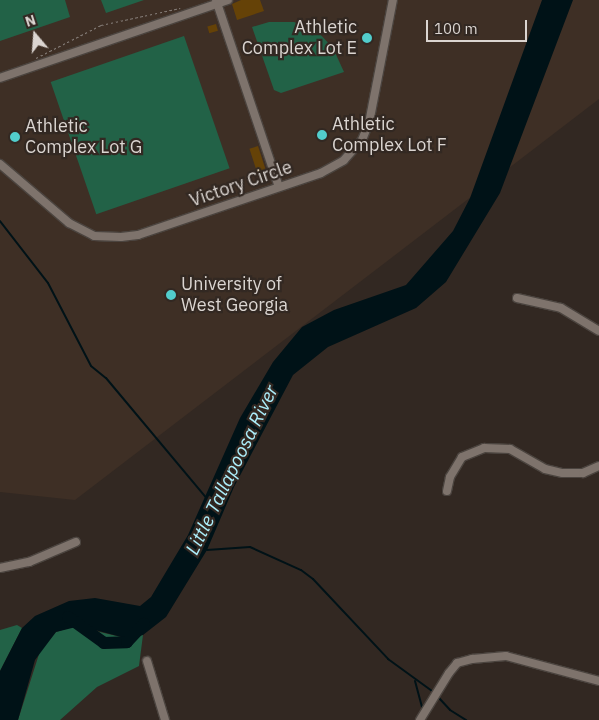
<!DOCTYPE html>
<style>
body{margin:0}
#map{position:relative;width:599px;height:720px;overflow:hidden;background:#322822;font-family:"IBM Plex Sans",sans-serif}
div>[style]{position:absolute}
.built>*{inset:0;background:#3e2f25}
.green>*{inset:0;background:#226247;transform-origin:0 0}
.water>*{inset:0;background:#001217}
.stream>*{height:2px;margin:-1px;padding:0 1px;transform-origin:1px;border-radius:1px;background:#001217}
.river>*{height:12px;margin:-6px;padding:0 6px;transform-origin:6px;border-radius:6px;background:#001217}
.building>*{inset:0;background:#654207;transform-origin:0 0}
.path>*{height:1px;margin-top:-0.5px;transform-origin:0;background:repeating-linear-gradient(90deg,#847c77 0 2.5px,transparent 0 5px)}
.roads{filter:drop-shadow(1px 0 #4b443f) drop-shadow(-1px 0 #4b443f) drop-shadow(0 1px #4b443f) drop-shadow(0 -1px #4b443f)}
.street>*{height:8px;margin:-4px;padding:0 4px;transform-origin:4px;border-radius:4px;background:#7e736c}
.dots>*{width:14px;height:14px;translate:-50% -50%;box-sizing:border-box;border:2px solid #322822;border-radius:50%}
span{translate:-50% -50%;white-space:nowrap;text-align:center;line-height:1.15;-webkit-text-stroke:4.5px #322822;paint-order:stroke}
.poi-label{font-size:18px;color:#dbd5d1}
.right{translate:-100% -50%;text-align:right}
.left{translate:0 -50%;text-align:left}
.street-label{font-size:18px;color:#dbd5d1}
.water-label{font-size:19px;color:#aceefb;font-style:italic}
.north{position:absolute;left:10px;top:10px;width:50px;height:50px;-webkit-text-stroke:4px #322822;paint-order:stroke;rotate:342deg;font-size:14px;font-weight:700;line-height:20px;text-align:center;color:#dbd5d1}
.north::after{content:'';display:block;margin:auto;width:18px;height:22px;background:#dbd5d1;clip-path:polygon(50% 0,100% 100%,50% 72%,0 100%)}
.scale{position:absolute;left:426px;top:20px;width:101px;height:22px;box-sizing:border-box;border:2px solid #dbd5d1;border-top:0;padding-left:6px;font-size:15px;line-height:18px;white-space:nowrap;color:#dbd5d1;-webkit-text-stroke:4px #322822;paint-order:stroke}
</style>
<div id="map">
<div class="built">
<div style="clip-path:polygon(0 0,599px 0,599px 99px,75px 500px,0 492px)"></div>
</div>
<div class="green">
<div style="clip-path:polygon(0 0,65px 0,70px 17px,0 41px)"></div>
<div style="clip-path:polygon(101px 0,144px 0,106px 13px)"></div>
<div style="clip-path:polygon(269px 22px,294px 22px,318px 32px,333px 48px,344px 72px,281px 93px,274px 90px,252px 27px)"></div>
<div style="left:184px;top:36px;width:140px;height:141px;rotate:71deg"></div>
<div style="clip-path:polygon(17px 625px,22px 628px,0 671px,0 630px)"></div>
<div style="clip-path:polygon(75px 626px,125px 638px,143px 635px,139px 666px,97px 687px,60px 720px,18px 720px,40px 651px,56px 632px)"></div>
</div>
<div class="water">
<div style="clip-path:polygon(542px 0,573px 0,500px 193px,446px 282px,416px 308px,328px 347px,293px 375px,234px 487px,207px 550px,166px 617px,143px 635px,125px 638px,80px 626px,56px 632px,35px 660px,18px 720px,0 720px,0 671px,22px 628px,35px 616px,69px 601px,95px 598px,140px 606px,151px 597px,188px 535px,240px 418px,273px 362px,302px 327px,334px 310px,406px 285px,453px 231px,470px 198px)"></div>
</div>
<div class="stream">
<div style="left:0;top:221px;width:78px;rotate:52.3deg"></div>
<div style="left:48px;top:283px;width:93px;rotate:62.6deg"></div>
<div style="left:91px;top:366px;width:19px;rotate:39deg"></div>
<div style="left:106px;top:378px;width:158px;rotate:50.1deg"></div>
<div style="left:207px;top:550px;width:43px;rotate:-4deg"></div>
<div style="left:250px;top:547px;width:56px;rotate:24.3deg"></div>
<div style="left:301px;top:570px;width:15px;rotate:37deg"></div>
<div style="left:313px;top:579px;width:110px;rotate:46.8deg"></div>
<div style="left:388px;top:659px;width:54px;rotate:36deg"></div>
<div style="left:415px;top:681px;width:27px;rotate:75deg"></div>
<div style="left:439px;top:698px;width:16px;rotate:47deg"></div>
<div style="left:450px;top:710px;width:19px;rotate:32deg"></div>
</div>
<div class="river">
<div style="left:68px;top:617px;width:44px;rotate:35.8deg"></div>
<div style="left:104px;top:643px;width:23px;rotate:-2deg"></div>
<div style="left:127px;top:642px;width:25px;rotate:-47deg"></div>
</div>
<div class="building">
<div style="clip-path:polygon(241px 0,260px 0,264px 11px,237px 20px,232px 4px)"></div>
<div style="left:216px;top:24px;width:7px;height:9px;rotate:74deg"></div>
<div style="left:258px;top:146px;width:33px;height:9px;rotate:72deg"></div>
</div>
<div class="path">
<div style="left:36px;top:58px;width:73px;rotate:-26.9deg"></div>
<div style="left:101px;top:25px;width:81px;rotate:-12.1deg"></div>
</div>
<div class="roads">
<div class="street">
<div style="left:216px;top:0;width:197px;rotate:71.4deg"></div>
<div style="left:0;top:78px;width:241px;rotate:-18.9deg"></div>
<div style="left:0;top:164px;width:91px;rotate:40.5deg"></div>
<div style="left:69px;top:223px;width:28px;rotate:27deg"></div>
<div style="left:94px;top:236px;width:27px;rotate:2deg"></div>
<div style="left:121px;top:237px;width:17px;rotate:-7deg"></div>
<div style="left:138px;top:235px;width:193px;rotate:-18.7deg"></div>
<div style="left:321px;top:173px;width:26px;rotate:-29deg"></div>
<div style="left:344px;top:160px;width:27px;rotate:-48deg"></div>
<div style="left:362px;top:140px;width:18px;rotate:-68deg"></div>
<div style="left:369px;top:123px;width:125px;rotate:-79deg"></div>
<div style="left:517px;top:298px;width:45px;rotate:12.8deg"></div>
<div style="left:561px;top:308px;width:44px;rotate:31.2deg"></div>
<div style="left:447px;top:491px;width:14px;rotate:-78deg"></div>
<div style="left:450px;top:477px;width:23px;rotate:-59deg"></div>
<div style="left:462px;top:457px;width:24px;rotate:-22deg"></div>
<div style="left:484px;top:448px;width:26px;rotate:2deg"></div>
<div style="left:510px;top:449px;width:40px;rotate:29.7deg"></div>
<div style="left:545px;top:469px;width:18px;rotate:13deg"></div>
<div style="left:563px;top:473px;width:20px"></div>
<div style="left:583px;top:473px;width:17px;rotate:-24deg"></div>
<div style="left:0;top:568px;width:30px;rotate:-12deg"></div>
<div style="left:29px;top:562px;width:51px;rotate:-23.1deg"></div>
<div style="left:147px;top:661px;width:62px;rotate:73deg"></div>
<div style="left:420px;top:720px;width:55px;rotate:-58.3deg"></div>
<div style="left:449px;top:673px;width:13px;rotate:-51deg"></div>
<div style="left:457px;top:663px;width:16px;rotate:-15deg"></div>
<div style="left:472px;top:659px;width:34px;rotate:-5deg"></div>
<div style="left:506px;top:656px;width:96px;rotate:15deg"></div>
</div>
</div>
<div class="dots">
<div style="left:367px;top:38px;background:#52cdcc"></div>
<div style="left:322px;top:135px;background:#52cdcc"></div>
<div style="left:15px;top:137px;background:#52cdcc"></div>
<div style="left:171px;top:295px;background:#52cdcc"></div>
</div>
<div class="poi-label">
<span class="right" style="left:357px;top:38px">Athletic<br>Complex Lot E</span>
<span class="left" style="left:332px;top:135px">Athletic<br>Complex Lot F</span>
<span class="left" style="left:25px;top:137px">Athletic<br>Complex Lot G</span>
<span class="left" style="left:181px;top:295px">University of<br>West Georgia</span>
</div>
<div class="street-label">
<span style="left:241px;top:184px;rotate:-19deg">Victory Circle</span>
</div>
<div class="water-label">
<span style="left:232px;top:470px;rotate:-64deg">Little Tallapoosa River</span>
</div>
<div class="north">N</div>
<div class="scale">100 m</div>
</div>
